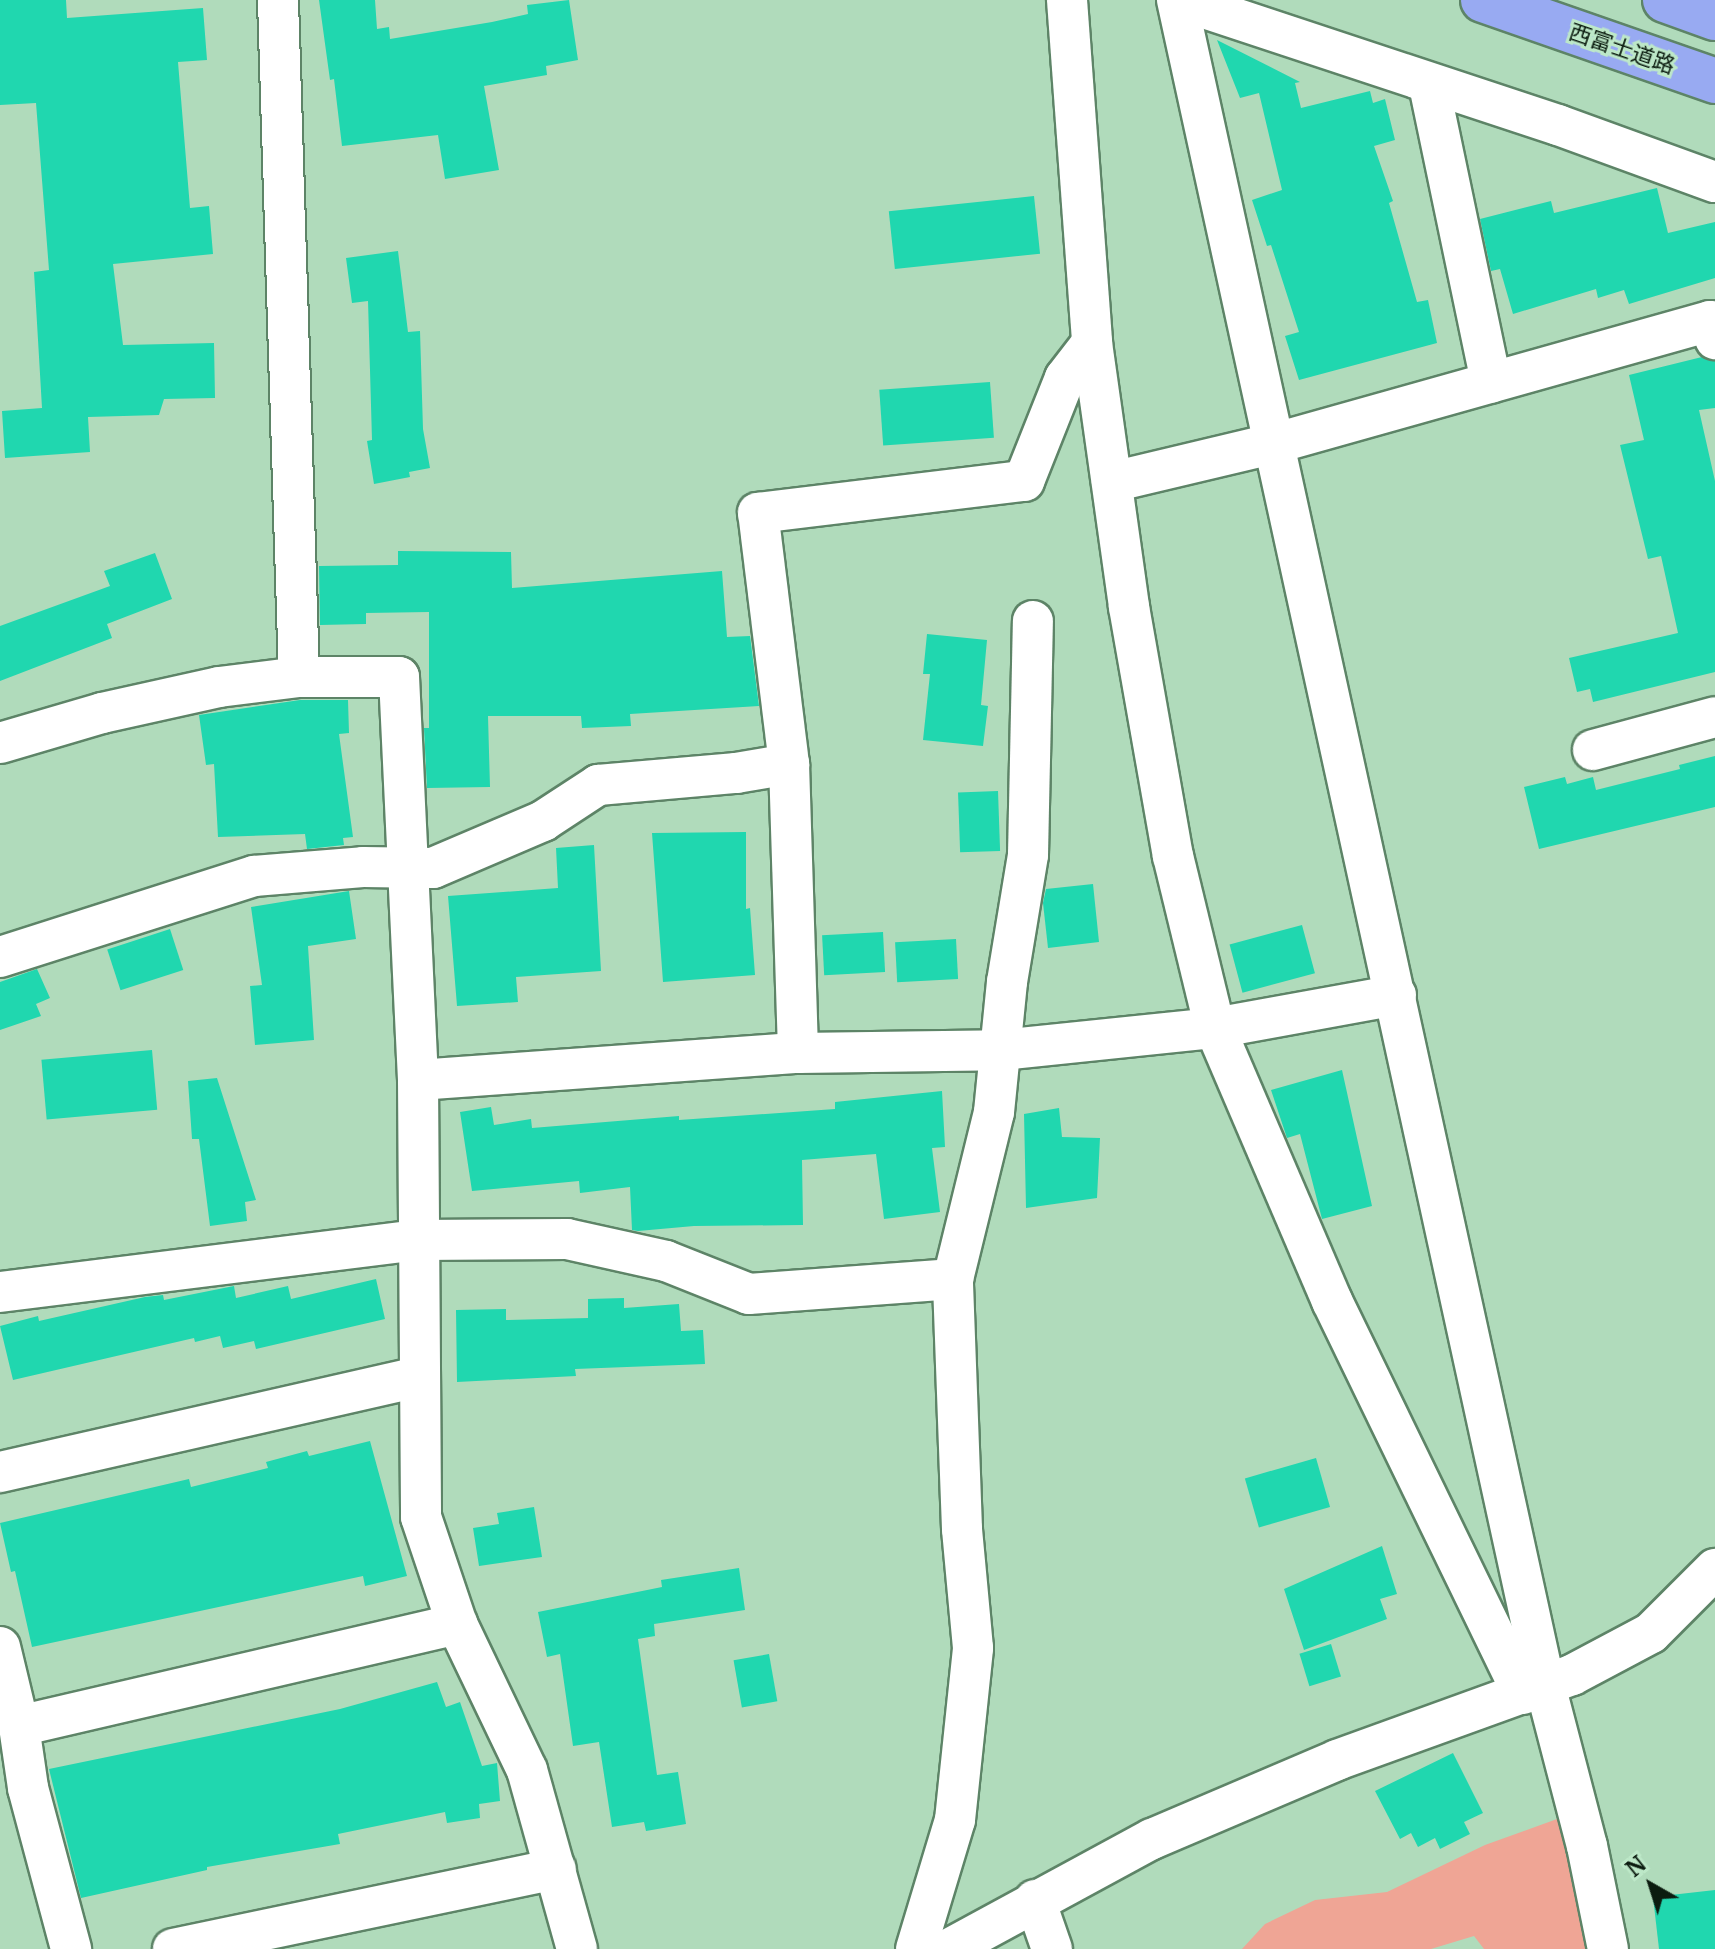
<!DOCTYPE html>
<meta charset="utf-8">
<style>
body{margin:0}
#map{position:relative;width:1715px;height:1949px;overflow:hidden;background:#b0dbbb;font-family:Merriweather,"Noto Sans JP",serif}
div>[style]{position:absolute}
.green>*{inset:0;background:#efa595}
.building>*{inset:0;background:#20d7af;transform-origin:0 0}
.roads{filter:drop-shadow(2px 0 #5d8467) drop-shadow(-2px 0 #5d8467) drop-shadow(0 2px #5d8467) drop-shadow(0 -2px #5d8467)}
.minor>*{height:40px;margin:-20px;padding:0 20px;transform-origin:20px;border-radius:20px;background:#fff}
.motorway>*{height:44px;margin:-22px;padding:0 22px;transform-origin:22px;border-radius:22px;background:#98aaf2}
span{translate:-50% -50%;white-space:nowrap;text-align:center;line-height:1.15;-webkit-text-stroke:6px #bde8c8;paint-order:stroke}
.street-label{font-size:22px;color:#0b1b0f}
.north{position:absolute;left:1611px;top:1845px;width:80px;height:80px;-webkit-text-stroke:6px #bde8c8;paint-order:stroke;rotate:321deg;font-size:22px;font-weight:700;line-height:32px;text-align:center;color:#0b1b0f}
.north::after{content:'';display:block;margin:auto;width:28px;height:36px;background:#0b1b0f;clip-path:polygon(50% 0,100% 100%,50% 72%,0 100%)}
</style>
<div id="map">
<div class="green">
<div style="clip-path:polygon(1557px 1819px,1587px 1846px,1602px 1949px,1484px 1949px,1474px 1936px,1431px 1949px,1242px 1949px,1265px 1924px,1315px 1900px,1387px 1892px,1485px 1845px)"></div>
</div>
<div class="building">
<div style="clip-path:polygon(0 0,66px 0,67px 18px,203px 8px,207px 60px,178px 62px,190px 208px,209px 206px,213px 254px,113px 264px,123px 345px,214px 343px,215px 398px,164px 399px,159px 415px,88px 417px,90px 452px,5px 458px,2px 411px,42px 408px,34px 272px,49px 270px,36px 103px,0 105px)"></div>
<div style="clip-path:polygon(319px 0,375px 0,377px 29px,389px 27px,390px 39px,492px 22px,528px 14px,527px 5px,569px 0,578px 60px,546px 66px,547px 75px,484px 86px,499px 170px,445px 179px,438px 135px,342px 146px,334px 79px,330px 80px)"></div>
<div style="clip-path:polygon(1217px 40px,1300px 82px,1295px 83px,1301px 108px,1370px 91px,1373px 103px,1385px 99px,1395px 140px,1374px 146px,1393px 201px,1389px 203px,1417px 302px,1428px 300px,1437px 343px,1299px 380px,1285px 336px,1299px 332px,1271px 245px,1267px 246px,1252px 200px,1282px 190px,1259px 93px,1240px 98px)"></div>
<div style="clip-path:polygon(1657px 188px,1668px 233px,1715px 222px,1715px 278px,1629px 304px,1624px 290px,1598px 298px,1596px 289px,1513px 314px,1500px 269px,1491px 271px,1480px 219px,1551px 201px,1554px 213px)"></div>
<div style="left:1034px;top:196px;width:58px;height:146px;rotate:84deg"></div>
<div style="clip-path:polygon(398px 251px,408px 332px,420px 331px,423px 429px,430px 468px,409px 472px,410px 477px,374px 484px,367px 441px,372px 440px,368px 301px,352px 303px,346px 258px)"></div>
<div style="clip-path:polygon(1702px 357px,1715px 361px,1715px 408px,1699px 410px,1715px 481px,1715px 672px,1593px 702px,1590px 689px,1577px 692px,1569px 658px,1678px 633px,1661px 556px,1648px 559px,1620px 445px,1644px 440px,1629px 375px)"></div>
<div style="left:990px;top:382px;width:56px;height:111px;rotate:86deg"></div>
<div style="clip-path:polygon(398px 551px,511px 552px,512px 588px,722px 571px,727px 637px,750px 636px,759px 706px,630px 714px,631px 726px,582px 728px,581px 716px,488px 716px,490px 787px,427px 788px,424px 728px,429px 728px,429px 612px,366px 613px,366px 624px,320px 625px,319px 566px,398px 565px)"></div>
<div style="clip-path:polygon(155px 553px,172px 599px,107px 624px,112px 638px,0 681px,0 626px,110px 586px,104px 571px)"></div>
<div style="clip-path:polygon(927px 634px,987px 640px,981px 705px,988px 706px,983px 746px,923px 740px,930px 674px,923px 674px)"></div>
<div style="clip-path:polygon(300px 700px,348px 700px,349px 733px,339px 734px,353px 837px,343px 838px,344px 845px,307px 849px,305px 834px,218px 837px,214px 764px,206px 765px,199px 715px)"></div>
<div style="clip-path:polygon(1715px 756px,1715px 807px,1539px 849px,1524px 787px,1565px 777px,1567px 784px,1593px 777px,1596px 790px,1680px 769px,1679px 765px)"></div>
<div style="left:998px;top:791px;width:60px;height:40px;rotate:88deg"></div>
<div style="clip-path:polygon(746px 832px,746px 909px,750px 908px,755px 975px,663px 982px,652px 833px)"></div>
<div style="clip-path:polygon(594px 845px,601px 971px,516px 977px,518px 1002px,457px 1006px,448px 896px,558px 888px,556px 848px)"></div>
<div style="clip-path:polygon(1093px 884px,1099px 942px,1048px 948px,1043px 903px,1046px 889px)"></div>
<div style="clip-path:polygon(349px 891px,356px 939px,308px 946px,314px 1040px,255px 1045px,250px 986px,262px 985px,251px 907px)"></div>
<div style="left:1302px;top:925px;width:50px;height:75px;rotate:75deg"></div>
<div style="left:170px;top:929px;width:43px;height:66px;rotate:72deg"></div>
<div style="left:883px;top:932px;width:40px;height:61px;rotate:87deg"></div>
<div style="left:956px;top:939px;width:40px;height:61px;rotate:87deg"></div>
<div style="clip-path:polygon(37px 969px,50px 998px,36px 1004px,41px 1016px,0 1030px,0 982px)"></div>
<div style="left:152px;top:1050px;width:60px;height:111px;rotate:85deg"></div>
<div style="clip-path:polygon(1342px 1070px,1372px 1206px,1322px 1219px,1300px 1134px,1287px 1138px,1271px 1090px)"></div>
<div style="clip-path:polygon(217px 1078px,256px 1200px,245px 1202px,247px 1221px,210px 1226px,199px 1139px,192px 1139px,188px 1081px)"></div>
<div style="clip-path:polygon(942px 1091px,945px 1147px,932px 1148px,940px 1212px,884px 1219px,876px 1154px,802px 1160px,803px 1225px,694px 1226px,638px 1231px,632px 1230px,630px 1187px,580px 1193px,579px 1181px,472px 1191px,460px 1112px,491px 1107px,494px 1125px,531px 1119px,532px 1128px,679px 1116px,679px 1120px,835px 1109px,835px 1102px)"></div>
<div style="clip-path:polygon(1059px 1108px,1062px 1137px,1100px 1138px,1097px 1198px,1026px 1208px,1024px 1114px)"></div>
<div style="clip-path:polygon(376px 1279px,385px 1319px,256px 1349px,254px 1341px,223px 1348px,220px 1336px,195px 1342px,194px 1338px,13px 1380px,0 1326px,38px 1316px,39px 1321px,145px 1297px,163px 1295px,164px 1300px,234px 1286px,236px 1298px,288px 1286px,291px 1299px)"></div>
<div style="clip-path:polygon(624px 1298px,624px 1308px,679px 1304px,681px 1331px,703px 1330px,705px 1364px,575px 1369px,576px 1376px,457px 1382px,456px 1310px,506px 1309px,506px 1320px,588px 1318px,588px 1299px)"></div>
<div style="clip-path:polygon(370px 1441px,407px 1576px,365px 1586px,363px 1576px,32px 1647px,15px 1571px,11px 1572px,0 1523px,189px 1479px,191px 1487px,268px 1468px,266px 1462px,307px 1451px,309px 1456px)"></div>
<div style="left:1316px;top:1458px;width:51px;height:74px;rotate:74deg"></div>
<div style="clip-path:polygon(534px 1507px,542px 1557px,479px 1566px,473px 1528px,499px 1524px,497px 1513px)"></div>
<div style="clip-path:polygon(1382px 1546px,1397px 1594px,1380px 1599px,1387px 1619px,1304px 1650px,1284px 1589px)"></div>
<div style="clip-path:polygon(739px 1568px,745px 1610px,654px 1624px,655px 1636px,638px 1639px,657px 1775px,678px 1772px,686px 1824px,646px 1831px,644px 1822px,612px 1827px,599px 1742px,573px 1746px,560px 1654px,547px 1657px,538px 1612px,662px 1587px,661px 1580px)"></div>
<div style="left:1331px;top:1644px;width:34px;height:33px;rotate:73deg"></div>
<div style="left:769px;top:1654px;width:48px;height:36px;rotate:80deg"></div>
<div style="clip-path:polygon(437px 1682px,446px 1707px,460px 1702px,482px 1766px,497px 1763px,500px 1801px,479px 1804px,480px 1818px,447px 1823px,445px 1812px,338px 1834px,340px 1844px,207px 1867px,207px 1870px,81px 1898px,49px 1769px,340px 1709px)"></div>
<div style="clip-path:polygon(1453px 1753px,1483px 1813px,1464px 1822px,1470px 1834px,1440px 1849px,1435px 1838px,1418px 1847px,1411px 1833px,1400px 1839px,1375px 1791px)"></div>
<div style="clip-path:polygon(1715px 1890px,1715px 1949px,1659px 1949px,1653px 1897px)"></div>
</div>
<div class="roads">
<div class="minor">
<div style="left:278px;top:0;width:677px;rotate:88.22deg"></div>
<div style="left:1067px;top:0;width:344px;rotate:85.8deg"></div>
<div style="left:1092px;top:343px;width:267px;rotate:82deg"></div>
<div style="left:1129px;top:607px;width:253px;rotate:80deg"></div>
<div style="left:1173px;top:856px;width:177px;rotate:76.3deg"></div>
<div style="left:1215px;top:1028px;width:297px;rotate:66.8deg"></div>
<div style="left:1332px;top:1301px;width:437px;rotate:64.1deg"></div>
<div style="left:1177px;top:0;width:1725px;rotate:77.68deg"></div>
<div style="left:1545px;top:1685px;width:166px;rotate:75.4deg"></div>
<div style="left:1587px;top:1846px;width:105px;rotate:78.5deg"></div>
<div style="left:1180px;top:0;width:398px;rotate:18.3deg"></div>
<div style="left:1558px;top:125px;width:167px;rotate:20deg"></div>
<div style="left:1429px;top:85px;width:304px;rotate:78.2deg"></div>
<div style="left:1112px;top:482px;width:169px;rotate:-13.4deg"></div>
<div style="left:1276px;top:443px;width:451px;rotate:-15.7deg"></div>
<div style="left:1710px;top:321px;width:19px;rotate:74deg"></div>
<div style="left:0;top:743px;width:106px;rotate:-16.4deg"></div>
<div style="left:102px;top:713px;width:120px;rotate:-12.5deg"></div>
<div style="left:219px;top:687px;width:81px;rotate:-7.1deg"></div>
<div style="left:299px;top:677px;width:100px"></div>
<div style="left:399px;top:677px;width:403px;rotate:87.3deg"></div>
<div style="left:418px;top:1080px;width:437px;rotate:89.6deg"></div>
<div style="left:421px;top:1517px;width:113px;rotate:71.4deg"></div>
<div style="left:457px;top:1624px;width:162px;rotate:64.4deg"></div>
<div style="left:527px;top:1770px;width:186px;rotate:74.4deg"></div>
<div style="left:1593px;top:750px;width:126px;rotate:-15.1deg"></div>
<div style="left:789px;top:764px;width:253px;rotate:-97deg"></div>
<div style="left:758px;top:513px;width:268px;rotate:-6.9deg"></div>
<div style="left:1024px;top:481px;width:111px;rotate:-68.3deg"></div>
<div style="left:1065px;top:378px;width:44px;rotate:-52.4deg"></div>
<div style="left:0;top:957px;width:267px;rotate:-17.7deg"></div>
<div style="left:254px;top:876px;width:109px;rotate:-4.7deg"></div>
<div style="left:363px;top:867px;width:70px;rotate:0.8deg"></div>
<div style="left:433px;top:868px;width:120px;rotate:-23.1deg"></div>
<div style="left:543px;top:821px;width:66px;rotate:-33.2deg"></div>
<div style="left:598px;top:785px;width:139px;rotate:-5deg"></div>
<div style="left:736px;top:773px;width:54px;rotate:-9.6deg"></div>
<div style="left:789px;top:764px;width:289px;rotate:88.2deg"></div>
<div style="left:418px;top:1080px;width:381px;rotate:-4.1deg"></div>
<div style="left:798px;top:1053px;width:203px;rotate:-0.8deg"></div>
<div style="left:1001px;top:1050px;width:215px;rotate:-5.9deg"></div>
<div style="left:1215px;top:1028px;width:184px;rotate:-10.3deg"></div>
<div style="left:0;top:1292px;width:422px;rotate:-7.1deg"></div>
<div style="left:419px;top:1240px;width:148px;rotate:-0.4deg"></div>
<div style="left:567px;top:1239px;width:101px;rotate:12.5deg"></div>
<div style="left:666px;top:1261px;width:89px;rotate:21.7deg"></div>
<div style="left:749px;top:1294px;width:205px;rotate:-4.2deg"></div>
<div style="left:0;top:1472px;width:429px;rotate:-12.8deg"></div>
<div style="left:0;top:1647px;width:81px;rotate:76.5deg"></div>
<div style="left:19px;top:1726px;width:63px;rotate:81.7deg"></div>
<div style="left:28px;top:1788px;width:167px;rotate:75deg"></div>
<div style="left:19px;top:1726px;width:450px;rotate:-13.1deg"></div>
<div style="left:1035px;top:1900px;width:52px;rotate:70.9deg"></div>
<div style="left:173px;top:1949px;width:391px;rotate:-11.8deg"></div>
<div style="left:916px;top:1949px;width:135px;rotate:-73.2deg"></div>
<div style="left:955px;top:1820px;width:173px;rotate:-84deg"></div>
<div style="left:973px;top:1648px;width:120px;rotate:-95.3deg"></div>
<div style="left:962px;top:1529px;width:250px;rotate:-92.1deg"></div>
<div style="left:953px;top:1279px;width:172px;rotate:-76.2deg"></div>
<div style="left:994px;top:1112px;width:131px;rotate:-84.3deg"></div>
<div style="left:1007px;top:982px;width:129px;rotate:-80.6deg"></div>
<div style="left:1028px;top:855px;width:234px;rotate:-88.8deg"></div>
<div style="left:949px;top:1949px;width:231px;rotate:-28.5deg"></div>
<div style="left:1152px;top:1839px;width:201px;rotate:-23.1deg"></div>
<div style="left:1337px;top:1760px;width:250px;rotate:-19.9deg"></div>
<div style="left:1572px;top:1675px;width:89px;rotate:-28deg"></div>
<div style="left:1651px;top:1633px;width:91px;rotate:-45deg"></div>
</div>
<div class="motorway">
<div style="left:1483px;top:0;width:246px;rotate:19.2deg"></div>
<div style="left:1665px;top:0;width:53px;rotate:19.8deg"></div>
</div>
</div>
<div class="street-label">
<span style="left:1622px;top:49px;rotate:19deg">西富士道路</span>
</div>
<div class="north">N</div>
</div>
